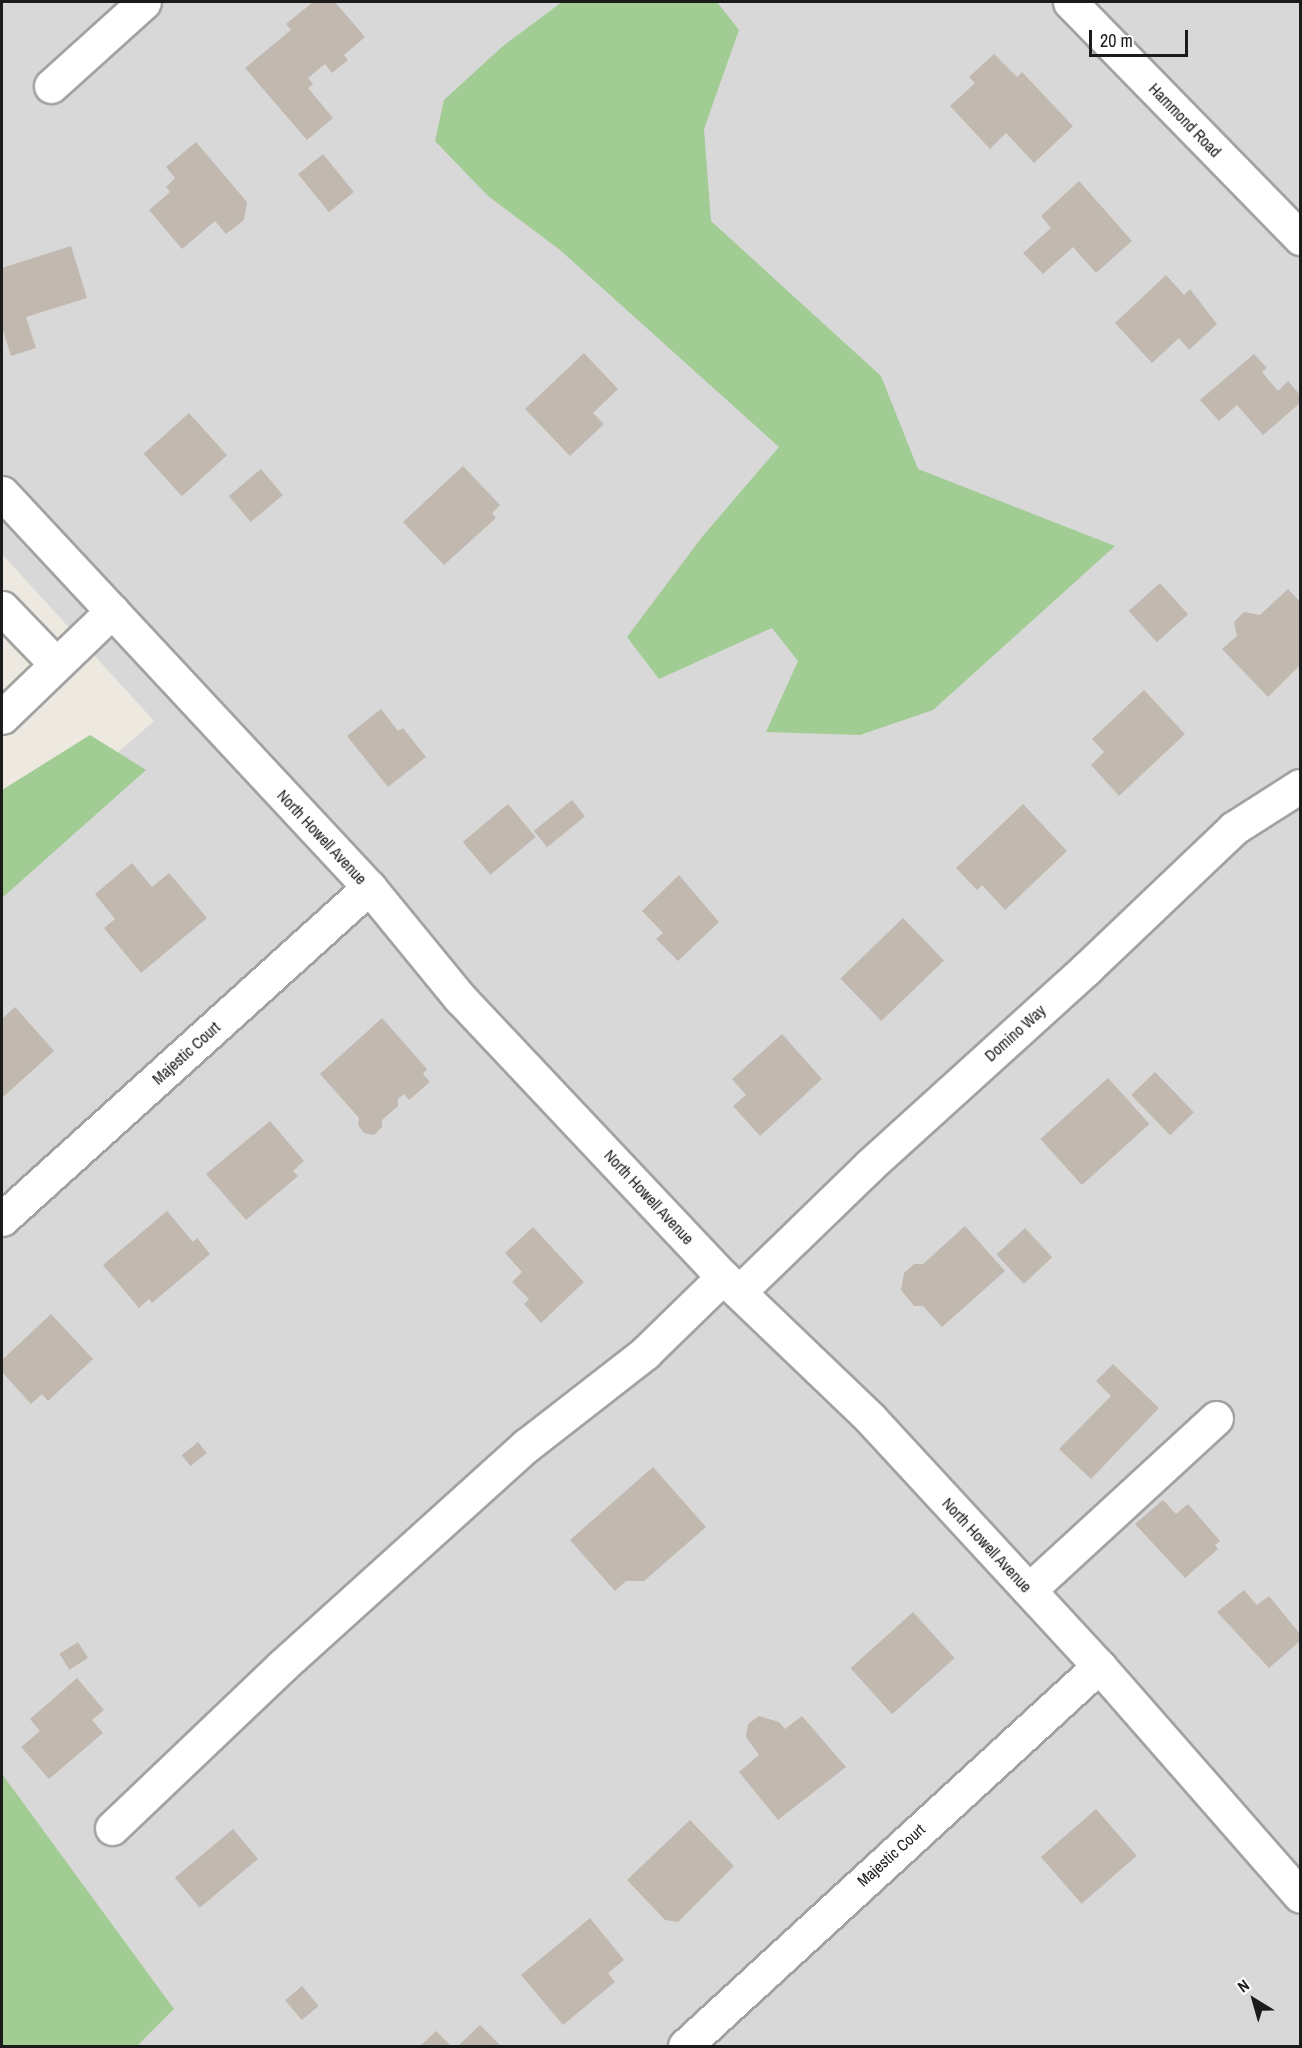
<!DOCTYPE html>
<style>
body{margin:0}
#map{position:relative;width:1302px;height:2048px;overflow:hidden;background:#ede9e0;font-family:"Archivo Narrow",sans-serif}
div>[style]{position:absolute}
.residential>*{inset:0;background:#d9d8d8}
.forest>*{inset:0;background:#a1cc94}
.building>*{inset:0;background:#c1b8b0;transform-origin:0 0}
.roads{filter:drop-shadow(2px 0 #a2a2a2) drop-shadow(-2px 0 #a2a2a2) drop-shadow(0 2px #a2a2a2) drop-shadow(0 -2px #a2a2a2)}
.minor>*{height:33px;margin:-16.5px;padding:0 16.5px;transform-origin:16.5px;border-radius:16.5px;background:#fff}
span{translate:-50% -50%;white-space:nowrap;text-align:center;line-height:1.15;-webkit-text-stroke:4.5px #fff;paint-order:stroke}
.street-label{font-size:16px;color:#1b1b1b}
.frame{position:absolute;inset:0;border:3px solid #1b1b1b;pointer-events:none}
.north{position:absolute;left:1224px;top:1970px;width:60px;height:60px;-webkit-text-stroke:4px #fff;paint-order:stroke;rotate:323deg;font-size:16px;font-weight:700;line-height:24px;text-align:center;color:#1b1b1b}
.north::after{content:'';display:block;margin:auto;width:21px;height:27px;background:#1b1b1b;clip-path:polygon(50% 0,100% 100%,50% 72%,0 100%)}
.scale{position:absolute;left:1089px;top:30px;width:99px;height:27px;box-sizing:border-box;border:3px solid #1b1b1b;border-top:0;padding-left:8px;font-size:18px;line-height:21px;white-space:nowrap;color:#1b1b1b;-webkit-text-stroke:4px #fff;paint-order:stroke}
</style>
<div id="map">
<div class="residential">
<div style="clip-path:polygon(2px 2px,1300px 2px,1300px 2046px,2px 2046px,2px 853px,154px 721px,2px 554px)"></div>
</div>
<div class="forest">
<div style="clip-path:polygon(562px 2px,717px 2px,739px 30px,704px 129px,711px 221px,881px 376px,918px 469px,1115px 546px,933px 710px,860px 735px,766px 732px,798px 661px,772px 628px,659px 679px,627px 637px,702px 537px,779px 447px,560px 250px,488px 196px,435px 141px,444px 100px,503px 46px)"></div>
<div style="clip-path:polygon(90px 735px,146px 770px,2px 898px,2px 790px)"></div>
<div style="clip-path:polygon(2px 1774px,174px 2009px,137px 2046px,2px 2046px)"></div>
</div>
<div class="building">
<div style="clip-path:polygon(313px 2px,335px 2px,365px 37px,344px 55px,348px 60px,332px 73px,325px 64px,308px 78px,313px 84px,308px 88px,333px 118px,307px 140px,245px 68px,291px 30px,286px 24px)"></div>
<div style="clip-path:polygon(994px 54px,1017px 77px,1022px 72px,1073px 126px,1034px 163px,1006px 133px,990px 149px,950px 106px,975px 83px,969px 77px)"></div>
<div style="clip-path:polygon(196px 142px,247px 202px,244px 220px,226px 234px,215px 221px,182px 249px,149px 210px,170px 192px,166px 187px,175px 178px,166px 167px)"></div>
<div style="left:323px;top:154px;width:49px;height:32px;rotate:51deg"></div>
<div style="clip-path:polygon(1079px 181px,1132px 241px,1096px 273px,1073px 247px,1043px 274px,1023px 253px,1051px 228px,1041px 216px)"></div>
<div style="clip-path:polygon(71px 246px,87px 298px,26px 317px,36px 348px,11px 356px,2px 327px,2px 268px)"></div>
<div style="clip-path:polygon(1166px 275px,1184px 295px,1190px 289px,1217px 324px,1189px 350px,1179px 338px,1152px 363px,1115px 323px)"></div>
<div style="clip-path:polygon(584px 353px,618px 389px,593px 413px,604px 424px,570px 456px,525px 409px)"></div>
<div style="clip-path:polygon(1254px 354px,1267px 368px,1262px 372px,1278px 391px,1288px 381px,1300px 395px,1300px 403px,1263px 435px,1237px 405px,1219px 421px,1200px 400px)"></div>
<div style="left:189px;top:413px;width:57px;height:61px;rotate:48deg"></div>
<div style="clip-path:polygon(463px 466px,500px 505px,492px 513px,496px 518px,444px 565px,403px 522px)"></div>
<div style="left:261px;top:469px;width:34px;height:42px;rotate:50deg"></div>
<div style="left:1160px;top:583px;width:42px;height:42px;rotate:48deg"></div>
<div style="clip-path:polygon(1288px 589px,1300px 602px,1300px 665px,1268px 697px,1222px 649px,1237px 636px,1234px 622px,1244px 612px,1260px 615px)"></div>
<div style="clip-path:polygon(1144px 690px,1185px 734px,1119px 796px,1091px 765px,1104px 752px,1092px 739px)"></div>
<div style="clip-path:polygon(381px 709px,398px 731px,403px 728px,426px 757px,388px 787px,347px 736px)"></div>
<div style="left:572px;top:800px;width:21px;height:49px;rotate:51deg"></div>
<div style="left:508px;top:804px;width:43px;height:59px;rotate:50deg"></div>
<div style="clip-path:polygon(1023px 804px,1067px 851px,1005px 910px,982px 885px,977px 890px,956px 868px)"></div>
<div style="clip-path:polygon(132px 863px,152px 887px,169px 873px,207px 918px,141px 973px,104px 928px,115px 919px,95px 894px)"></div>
<div style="clip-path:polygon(679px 875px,719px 922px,678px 961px,656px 939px,663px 933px,642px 911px)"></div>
<div style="left:903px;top:918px;width:59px;height:87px;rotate:46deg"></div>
<div style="clip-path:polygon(15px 1007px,54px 1051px,2px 1098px,2px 1019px)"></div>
<div style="clip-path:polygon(382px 1018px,427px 1069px,423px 1074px,430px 1082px,409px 1100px,404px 1094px,398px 1099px,398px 1106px,382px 1120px,382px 1127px,374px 1135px,364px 1133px,358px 1125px,359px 1118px,320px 1074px)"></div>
<div style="clip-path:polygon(782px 1034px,822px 1079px,760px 1136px,733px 1106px,746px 1095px,732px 1079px)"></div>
<div style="left:1155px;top:1072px;width:56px;height:33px;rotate:46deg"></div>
<div style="left:1108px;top:1078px;width:62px;height:91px;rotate:48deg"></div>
<div style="clip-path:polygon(270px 1121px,304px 1161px,293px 1171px,298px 1176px,246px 1220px,206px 1174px)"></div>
<div style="clip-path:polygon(167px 1211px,193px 1242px,197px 1238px,210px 1254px,152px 1303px,149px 1299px,139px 1308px,103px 1265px)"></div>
<div style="clip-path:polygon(965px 1226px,1005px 1271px,942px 1327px,923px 1306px,914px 1306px,901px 1290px,904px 1273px,914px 1264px,923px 1264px)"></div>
<div style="clip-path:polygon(533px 1227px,584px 1282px,541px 1323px,524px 1304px,529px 1299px,512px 1282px,522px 1272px,505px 1253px)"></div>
<div style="left:1025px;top:1228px;width:40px;height:39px;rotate:47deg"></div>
<div style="clip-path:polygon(51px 1314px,93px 1359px,48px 1401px,42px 1394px,31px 1404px,2px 1372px,2px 1360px)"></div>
<div style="clip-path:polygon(1113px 1364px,1159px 1408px,1091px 1479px,1059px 1449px,1111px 1396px,1096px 1381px)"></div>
<div style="left:198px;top:1442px;width:14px;height:21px;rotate:51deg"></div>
<div style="clip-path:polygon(653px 1467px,706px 1527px,644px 1581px,626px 1581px,615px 1591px,570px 1540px)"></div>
<div style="clip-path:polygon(1163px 1500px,1176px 1514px,1188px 1504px,1220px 1541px,1215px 1545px,1218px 1549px,1185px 1578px,1135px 1524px)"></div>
<div style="clip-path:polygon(1244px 1590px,1257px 1605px,1269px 1596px,1300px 1634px,1300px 1641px,1269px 1668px,1217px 1612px)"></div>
<div style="left:913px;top:1612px;width:62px;height:84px;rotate:48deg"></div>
<div style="left:78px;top:1642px;width:19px;height:22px;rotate:58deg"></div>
<div style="clip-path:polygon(77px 1678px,104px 1710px,92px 1720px,103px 1733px,49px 1779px,21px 1747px,40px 1731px,30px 1719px)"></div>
<div style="clip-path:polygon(759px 1716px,779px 1722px,785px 1729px,802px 1716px,846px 1767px,778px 1820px,739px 1772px,759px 1755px,746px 1737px,748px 1724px)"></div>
<div style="left:1096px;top:1809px;width:62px;height:73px;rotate:49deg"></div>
<div style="clip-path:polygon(690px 1820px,734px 1866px,678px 1922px,665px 1920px,627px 1880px)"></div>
<div style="left:233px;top:1829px;width:39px;height:76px;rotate:50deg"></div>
<div style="clip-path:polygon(590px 1918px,624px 1960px,608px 1973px,615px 1982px,563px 2025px,521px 1975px)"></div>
<div style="left:302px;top:1986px;width:26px;height:22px;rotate:50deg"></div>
<div style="clip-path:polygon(480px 2025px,501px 2046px,458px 2046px)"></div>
<div style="clip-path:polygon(436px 2031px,451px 2046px,420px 2046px)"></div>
</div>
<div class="roads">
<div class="minor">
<div style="left:1070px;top:2px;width:330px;rotate:45.7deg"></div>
<div style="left:51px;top:86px;width:125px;rotate:-42.1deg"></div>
<div style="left:2px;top:493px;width:538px;rotate:47.03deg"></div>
<div style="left:369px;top:887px;width:144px;rotate:50.7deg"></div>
<div style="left:460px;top:998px;width:383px;rotate:46.7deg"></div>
<div style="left:723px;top:1277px;width:204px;rotate:43.8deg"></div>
<div style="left:870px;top:1418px;width:338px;rotate:47.3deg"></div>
<div style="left:1099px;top:1666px;width:305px;rotate:48.8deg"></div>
<div style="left:2px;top:608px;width:78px;rotate:46deg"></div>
<div style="left:2px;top:717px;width:153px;rotate:-43.9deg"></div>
<div style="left:2px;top:1219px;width:495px;rotate:-42.1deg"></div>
<div style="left:739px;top:1292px;width:182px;rotate:-44.1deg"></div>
<div style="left:870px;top:1165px;width:292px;rotate:-42.2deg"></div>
<div style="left:1086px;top:969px;width:204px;rotate:-43.6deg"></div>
<div style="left:1234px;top:828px;width:78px;rotate:-32.5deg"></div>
<div style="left:1029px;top:1590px;width:254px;rotate:-42.6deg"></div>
<div style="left:112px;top:1828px;width:235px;rotate:-43.6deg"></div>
<div style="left:282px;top:1666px;width:330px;rotate:-42.1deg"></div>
<div style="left:527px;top:1445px;width:150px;rotate:-37.9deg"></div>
<div style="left:645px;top:1353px;width:109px;rotate:-44.3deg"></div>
<div style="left:685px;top:2046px;width:562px;rotate:-42.55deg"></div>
</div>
</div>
<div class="street-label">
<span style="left:1185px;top:120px;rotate:46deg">Hammond Road</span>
<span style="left:322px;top:837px;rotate:47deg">North Howell Avenue</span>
<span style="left:1015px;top:1033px;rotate:-42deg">Domino Way</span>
<span style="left:186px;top:1053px;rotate:-42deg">Majestic Court</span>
<span style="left:649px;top:1197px;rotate:47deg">North Howell Avenue</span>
<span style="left:987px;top:1545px;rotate:47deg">North Howell Avenue</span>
<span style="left:891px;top:1855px;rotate:-42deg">Majestic Court</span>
</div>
<div class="frame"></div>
<div class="north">N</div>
<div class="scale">20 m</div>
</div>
